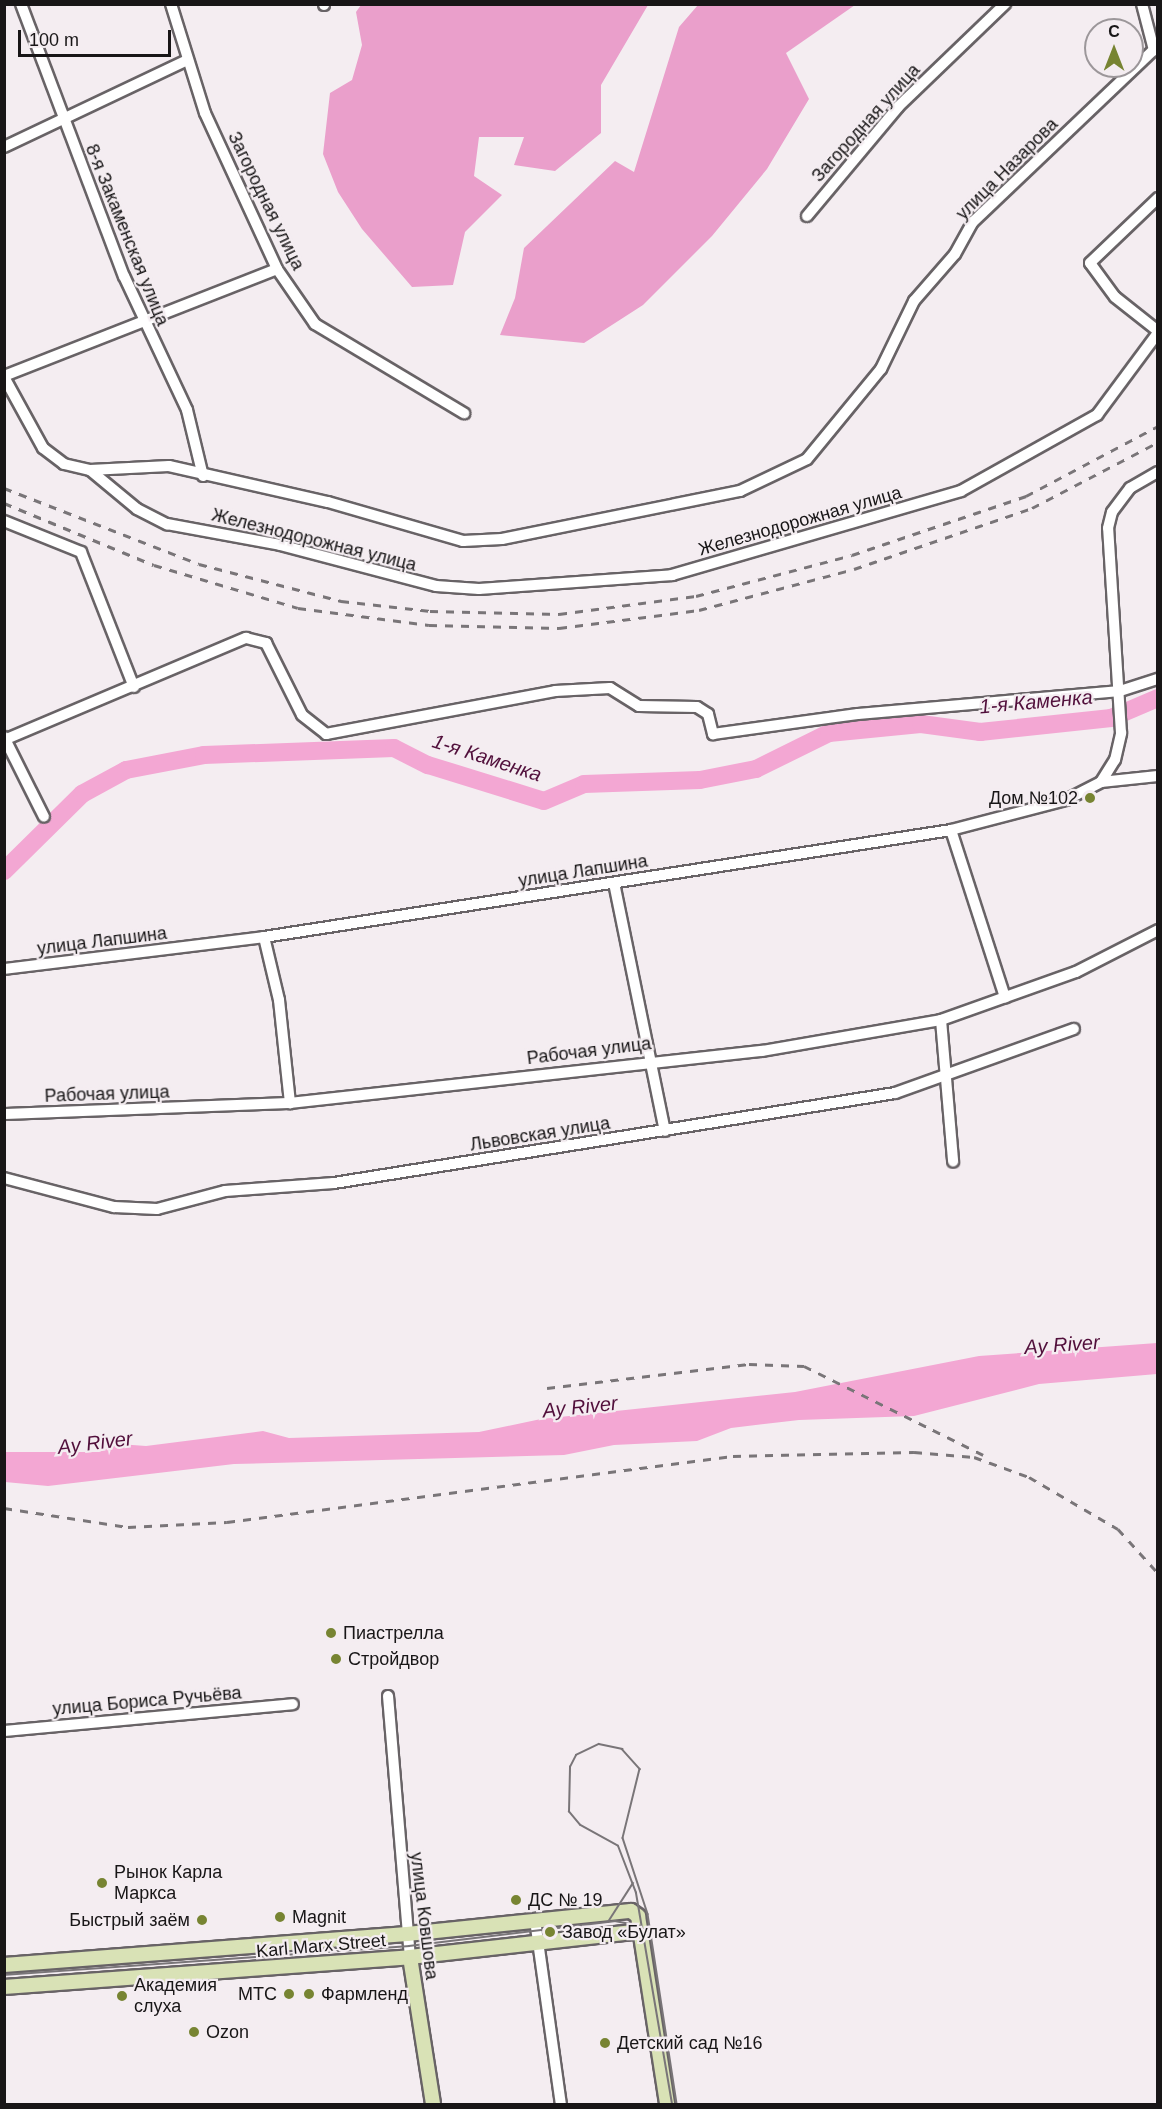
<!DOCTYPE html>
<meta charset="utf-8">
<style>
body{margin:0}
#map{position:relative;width:1162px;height:2109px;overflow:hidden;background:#f4edf1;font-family:Helvetica,sans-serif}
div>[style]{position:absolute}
.forest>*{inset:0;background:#ea9fcb}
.water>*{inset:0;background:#f3a7d3}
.river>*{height:18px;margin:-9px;padding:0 9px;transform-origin:9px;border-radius:9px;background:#f3a7d3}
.roads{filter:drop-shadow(2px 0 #686366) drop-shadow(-2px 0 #686366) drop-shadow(0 2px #686366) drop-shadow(0 -2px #686366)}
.minor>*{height:10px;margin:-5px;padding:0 5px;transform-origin:5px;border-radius:5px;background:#fff}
.major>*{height:14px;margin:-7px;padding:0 7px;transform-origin:7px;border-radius:7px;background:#d9e2b6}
.tram>*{height:1.5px;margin:-0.75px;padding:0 0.75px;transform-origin:0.75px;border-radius:0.75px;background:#797578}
.rail>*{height:3px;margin-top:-1.5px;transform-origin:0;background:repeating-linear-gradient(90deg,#797578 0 8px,transparent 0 16px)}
.dots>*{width:16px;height:16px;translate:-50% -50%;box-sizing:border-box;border:3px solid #f4edf1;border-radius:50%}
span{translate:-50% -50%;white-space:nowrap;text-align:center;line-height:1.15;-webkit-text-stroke:4.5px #f4edf1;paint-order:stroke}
.street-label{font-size:18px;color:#181617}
.poi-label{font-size:18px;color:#181617}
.right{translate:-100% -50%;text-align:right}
.left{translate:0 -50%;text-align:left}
.water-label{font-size:20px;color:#510f3b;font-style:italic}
.frame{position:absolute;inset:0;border:6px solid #181617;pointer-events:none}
.north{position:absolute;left:1084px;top:18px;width:60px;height:60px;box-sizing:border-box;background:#f4edf1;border:2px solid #9c979a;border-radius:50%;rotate:0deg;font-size:16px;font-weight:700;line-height:24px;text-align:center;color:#181617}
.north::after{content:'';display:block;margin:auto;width:21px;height:27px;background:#778432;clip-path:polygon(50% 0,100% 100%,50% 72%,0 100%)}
.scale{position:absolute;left:18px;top:30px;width:153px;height:27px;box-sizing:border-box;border:3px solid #181617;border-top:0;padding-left:8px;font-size:18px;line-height:21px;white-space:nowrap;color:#181617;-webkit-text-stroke:4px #f4edf1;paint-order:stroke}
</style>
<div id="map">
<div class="forest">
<div style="clip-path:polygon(361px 5px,648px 5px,601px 85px,601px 133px,555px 171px,514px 165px,524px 137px,479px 137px,474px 176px,502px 195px,465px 232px,453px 285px,412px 287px,362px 229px,338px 192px,323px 154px,330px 93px,352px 80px,362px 45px,356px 12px)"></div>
<div style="clip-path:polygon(698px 5px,855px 5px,786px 53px,809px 99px,767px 169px,712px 236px,643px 305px,584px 343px,500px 335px,515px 298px,524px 248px,615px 161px,634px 172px,679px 27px)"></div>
</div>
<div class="water">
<div style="clip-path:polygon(1157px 1343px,1157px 1374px,1039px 1384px,914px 1416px,799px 1420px,731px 1428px,697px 1441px,614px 1445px,564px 1455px,234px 1464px,48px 1486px,5px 1482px,5px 1452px,99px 1452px,119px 1444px,146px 1446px,263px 1431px,289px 1438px,479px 1432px,541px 1419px,795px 1392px,979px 1356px)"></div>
</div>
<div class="river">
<div style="left:4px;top:871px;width:110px;rotate:-44.6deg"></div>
<div style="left:82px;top:794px;width:50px;rotate:-28.6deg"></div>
<div style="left:126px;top:770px;width:79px;rotate:-10.9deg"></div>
<div style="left:204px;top:755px;width:190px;rotate:-2.1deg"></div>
<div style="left:394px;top:748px;width:38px;rotate:27deg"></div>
<div style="left:428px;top:765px;width:121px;rotate:17.2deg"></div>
<div style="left:544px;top:801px;width:43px;rotate:-23deg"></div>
<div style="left:584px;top:784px;width:116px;rotate:-2deg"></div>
<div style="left:700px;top:780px;width:57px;rotate:-11.1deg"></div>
<div style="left:756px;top:769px;width:81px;rotate:-26.3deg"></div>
<div style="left:829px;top:733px;width:92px;rotate:-5.6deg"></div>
<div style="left:921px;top:724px;width:60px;rotate:7.7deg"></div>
<div style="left:980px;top:732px;width:132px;rotate:-6.1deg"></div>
<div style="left:1111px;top:718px;width:51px;rotate:-23.1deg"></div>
</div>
<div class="roads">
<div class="minor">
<div style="left:21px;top:4px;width:291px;rotate:69.3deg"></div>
<div style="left:124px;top:276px;width:148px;rotate:64.8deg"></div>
<div style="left:187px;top:410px;width:68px;rotate:76.4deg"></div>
<div style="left:171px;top:4px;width:114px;rotate:72.7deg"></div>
<div style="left:205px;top:113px;width:172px;rotate:65.2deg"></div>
<div style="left:277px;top:269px;width:67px;rotate:55.4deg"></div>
<div style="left:315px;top:324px;width:174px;rotate:30.9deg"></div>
<div style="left:324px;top:4px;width:1px;rotate:90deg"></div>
<div style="left:1142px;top:4px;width:48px;rotate:75.4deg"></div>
<div style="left:4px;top:147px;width:203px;rotate:-25.4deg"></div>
<div style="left:1158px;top:198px;width:94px;rotate:136.3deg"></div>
<div style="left:1090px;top:263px;width:42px;rotate:53.7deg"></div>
<div style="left:1115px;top:297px;width:55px;rotate:38.3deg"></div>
<div style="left:807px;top:216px;width:142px;rotate:-50.1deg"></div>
<div style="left:898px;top:107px;width:149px;rotate:-43.9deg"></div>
<div style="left:4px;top:376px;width:293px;rotate:-21.4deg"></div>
<div style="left:4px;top:377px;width:81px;rotate:61.2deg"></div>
<div style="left:43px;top:448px;width:26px;rotate:37deg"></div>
<div style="left:64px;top:464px;width:27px;rotate:13deg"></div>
<div style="left:90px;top:470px;width:79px;rotate:-2.9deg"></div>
<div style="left:169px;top:466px;width:163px;rotate:12.8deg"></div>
<div style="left:328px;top:502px;width:141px;rotate:16.1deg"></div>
<div style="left:463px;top:541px;width:39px;rotate:-3deg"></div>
<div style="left:502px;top:539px;width:243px;rotate:-11.4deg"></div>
<div style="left:740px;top:491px;width:74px;rotate:-25.5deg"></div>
<div style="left:807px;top:459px;width:117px;rotate:-50.6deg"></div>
<div style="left:881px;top:369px;width:76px;rotate:-64.1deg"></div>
<div style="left:914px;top:301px;width:62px;rotate:-48.9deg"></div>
<div style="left:955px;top:254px;width:37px;rotate:-61deg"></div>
<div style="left:973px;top:222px;width:255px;rotate:-43.6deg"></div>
<div style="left:90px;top:470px;width:61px;rotate:39.7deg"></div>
<div style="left:137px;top:509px;width:34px;rotate:27deg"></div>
<div style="left:167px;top:524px;width:115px;rotate:10.5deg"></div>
<div style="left:280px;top:545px;width:161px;rotate:14.7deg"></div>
<div style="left:436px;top:586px;width:43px;rotate:4deg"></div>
<div style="left:479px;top:589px;width:194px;rotate:-4.1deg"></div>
<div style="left:672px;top:575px;width:301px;rotate:-16.2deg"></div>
<div style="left:961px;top:491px;width:156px;rotate:-29.2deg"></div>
<div style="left:1097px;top:415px;width:102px;rotate:-53.4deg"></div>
<div style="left:4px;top:521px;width:83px;rotate:21.9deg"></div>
<div style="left:81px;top:552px;width:145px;rotate:68.6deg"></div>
<div style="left:4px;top:737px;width:89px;rotate:63.4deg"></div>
<div style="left:4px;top:740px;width:263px;rotate:-22.9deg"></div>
<div style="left:246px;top:638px;width:21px;rotate:14deg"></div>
<div style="left:266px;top:643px;width:80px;rotate:63.4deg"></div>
<div style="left:302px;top:715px;width:31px;rotate:38deg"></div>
<div style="left:326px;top:734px;width:233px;rotate:-10.6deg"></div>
<div style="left:555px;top:691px;width:55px;rotate:-3.1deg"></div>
<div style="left:610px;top:688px;width:34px;rotate:32deg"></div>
<div style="left:639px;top:706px;width:58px;rotate:1deg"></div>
<div style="left:697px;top:707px;width:13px;rotate:32deg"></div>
<div style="left:708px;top:714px;width:21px;rotate:76deg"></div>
<div style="left:713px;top:734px;width:146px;rotate:-7.9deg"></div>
<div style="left:858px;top:714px;width:263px;rotate:-5deg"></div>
<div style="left:1120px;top:691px;width:40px;rotate:-18deg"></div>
<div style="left:1101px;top:782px;width:26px;rotate:-58deg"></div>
<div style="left:1115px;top:760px;width:28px;rotate:-77deg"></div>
<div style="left:1121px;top:733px;width:205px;rotate:-93.6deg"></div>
<div style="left:1108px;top:528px;width:16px;rotate:-76deg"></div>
<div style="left:1112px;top:512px;width:30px;rotate:-53deg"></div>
<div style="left:1130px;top:488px;width:32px;rotate:-30deg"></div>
<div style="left:951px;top:830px;width:176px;rotate:72.1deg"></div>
<div style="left:614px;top:883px;width:253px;rotate:78.4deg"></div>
<div style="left:264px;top:937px;width:65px;rotate:76.6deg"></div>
<div style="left:279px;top:1000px;width:104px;rotate:83.9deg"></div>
<div style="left:4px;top:969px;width:262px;rotate:-7deg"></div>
<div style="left:264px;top:937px;width:695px;rotate:-8.85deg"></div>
<div style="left:951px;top:830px;width:119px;rotate:-14.6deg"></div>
<div style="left:1066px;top:800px;width:39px;rotate:-27deg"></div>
<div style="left:1101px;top:782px;width:57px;rotate:-6deg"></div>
<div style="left:941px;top:1020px;width:142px;rotate:85.1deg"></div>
<div style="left:4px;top:1114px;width:286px;rotate:-2.2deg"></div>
<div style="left:290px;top:1103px;width:475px;rotate:-6.3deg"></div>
<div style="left:762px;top:1051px;width:182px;rotate:-9.8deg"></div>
<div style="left:941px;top:1020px;width:143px;rotate:-19.6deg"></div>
<div style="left:1076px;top:972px;width:92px;rotate:-27.1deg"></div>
<div style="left:4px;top:1178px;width:114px;rotate:14.8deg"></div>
<div style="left:114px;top:1207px;width:43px;rotate:2.7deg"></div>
<div style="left:157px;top:1209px;width:70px;rotate:-14.8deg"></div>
<div style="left:225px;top:1191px;width:109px;rotate:-4.2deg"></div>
<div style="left:334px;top:1183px;width:568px;rotate:-9.11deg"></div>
<div style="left:895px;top:1093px;width:190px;rotate:-19.7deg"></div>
<div style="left:388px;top:1696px;width:262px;rotate:85.2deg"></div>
<div style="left:4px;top:1731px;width:290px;rotate:-5.3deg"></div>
<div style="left:535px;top:1920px;width:186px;rotate:82deg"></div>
</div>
<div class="major">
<div style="left:410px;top:1957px;width:149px;rotate:81.1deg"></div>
<div style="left:4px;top:1965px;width:404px;rotate:-4.4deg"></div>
<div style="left:407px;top:1934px;width:225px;rotate:-5.9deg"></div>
<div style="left:631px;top:1911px;width:9px;rotate:36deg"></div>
<div style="left:638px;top:1916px;width:190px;rotate:81.2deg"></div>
<div style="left:4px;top:1987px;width:407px;rotate:-4.2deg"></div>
<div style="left:410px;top:1957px;width:231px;rotate:-6.4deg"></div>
</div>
</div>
<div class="tram">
<div style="left:608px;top:1922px;width:46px;rotate:-57.3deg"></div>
<div style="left:4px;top:1975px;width:406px;rotate:-4.1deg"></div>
<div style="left:409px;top:1946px;width:208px;rotate:-6.9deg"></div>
<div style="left:615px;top:1921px;width:26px;rotate:11deg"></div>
<div style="left:641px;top:1926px;width:11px;rotate:52deg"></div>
<div style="left:672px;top:2104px;width:214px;rotate:-99.7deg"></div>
<div style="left:636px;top:1893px;width:50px;rotate:-111deg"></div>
<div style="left:618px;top:1846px;width:43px;rotate:-151.1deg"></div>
<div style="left:580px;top:1825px;width:17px;rotate:-130deg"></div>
<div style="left:569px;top:1812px;width:45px;rotate:-88.7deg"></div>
<div style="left:570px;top:1767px;width:13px;rotate:-63deg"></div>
<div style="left:576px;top:1755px;width:25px;rotate:-26deg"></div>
<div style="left:599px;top:1744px;width:24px;rotate:12deg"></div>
<div style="left:622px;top:1749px;width:27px;rotate:48deg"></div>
<div style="left:640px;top:1769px;width:71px;rotate:103.8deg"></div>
<div style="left:623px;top:1838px;width:80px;rotate:71.8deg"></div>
<div style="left:648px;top:1914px;width:192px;rotate:81.3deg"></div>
</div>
<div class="rail">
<div style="left:4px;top:488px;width:209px;rotate:21.3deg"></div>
<div style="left:199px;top:564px;width:147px;rotate:14.6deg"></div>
<div style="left:341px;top:601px;width:90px;rotate:6.4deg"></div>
<div style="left:430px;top:611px;width:129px;rotate:1.3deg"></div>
<div style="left:559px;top:614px;width:138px;rotate:-7.5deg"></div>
<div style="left:696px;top:596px;width:161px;rotate:-14.7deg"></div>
<div style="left:852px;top:555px;width:184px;rotate:-18.7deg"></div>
<div style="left:1026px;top:496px;width:149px;rotate:-27.9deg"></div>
<div style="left:4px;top:503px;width:162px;rotate:22.5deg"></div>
<div style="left:154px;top:565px;width:150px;rotate:16.6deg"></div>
<div style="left:298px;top:608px;width:132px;rotate:7.4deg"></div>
<div style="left:429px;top:625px;width:130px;rotate:1.3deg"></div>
<div style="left:559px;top:628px;width:141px;rotate:-7.3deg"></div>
<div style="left:699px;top:610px;width:160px;rotate:-14.8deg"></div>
<div style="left:854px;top:569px;width:188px;rotate:-18.9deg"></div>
<div style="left:1032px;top:508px;width:142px;rotate:-27.6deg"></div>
<div style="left:547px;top:1388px;width:203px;rotate:-6.8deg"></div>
<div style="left:749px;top:1364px;width:55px;rotate:2.1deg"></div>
<div style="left:804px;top:1366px;width:200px;rotate:26.4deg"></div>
<div style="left:4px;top:1508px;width:125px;rotate:8.7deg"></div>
<div style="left:128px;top:1527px;width:99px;rotate:-2.9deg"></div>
<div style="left:227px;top:1522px;width:510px;rotate:-7.43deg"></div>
<div style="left:733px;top:1456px;width:181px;rotate:-1.3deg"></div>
<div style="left:914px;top:1452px;width:60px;rotate:4.8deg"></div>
<div style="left:974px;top:1457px;width:59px;rotate:20deg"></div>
<div style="left:1029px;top:1477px;width:103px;rotate:30.3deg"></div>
<div style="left:1118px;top:1529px;width:59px;rotate:47.7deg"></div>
</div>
<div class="dots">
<div style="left:1090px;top:798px;background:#778432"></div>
<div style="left:331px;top:1633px;background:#778432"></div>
<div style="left:336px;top:1659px;background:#778432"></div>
<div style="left:102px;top:1883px;background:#778432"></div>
<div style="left:516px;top:1900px;background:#778432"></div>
<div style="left:280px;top:1917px;background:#778432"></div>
<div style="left:202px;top:1920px;background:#778432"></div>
<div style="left:550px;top:1932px;background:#778432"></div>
<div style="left:289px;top:1994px;background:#778432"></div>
<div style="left:309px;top:1994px;background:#778432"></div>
<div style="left:122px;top:1996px;background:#778432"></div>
<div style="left:194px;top:2032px;background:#778432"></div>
<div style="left:605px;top:2043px;background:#778432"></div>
</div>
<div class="street-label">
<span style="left:866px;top:123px;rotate:-48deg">Загородная улица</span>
<span style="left:1007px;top:169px;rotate:-45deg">улица Назарова</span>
<span style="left:266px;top:201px;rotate:64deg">Загородная улица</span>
<span style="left:127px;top:235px;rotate:68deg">8-я Закаменская улица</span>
<span style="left:800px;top:521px;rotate:-16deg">Железнодорожная улица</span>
<span style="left:314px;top:540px;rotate:14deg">Железнодорожная улица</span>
<span style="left:583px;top:871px;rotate:-9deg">улица Лапшина</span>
<span style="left:102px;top:941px;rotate:-7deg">улица Лапшина</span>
<span style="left:589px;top:1051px;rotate:-7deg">Рабочая улица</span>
<span style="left:107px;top:1094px;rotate:-2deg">Рабочая улица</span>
<span style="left:540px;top:1134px;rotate:-9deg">Львовская улица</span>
<span style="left:147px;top:1701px;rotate:-5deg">улица Бориса Ручьёва</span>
<span style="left:424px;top:1916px;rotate:83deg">улица Ковшова</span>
<span style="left:321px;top:1946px;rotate:-5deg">Karl Marx Street</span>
</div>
<div class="poi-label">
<span class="right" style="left:1078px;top:798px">Дом №102</span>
<span class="left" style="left:343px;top:1633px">Пиастрелла</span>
<span class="left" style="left:348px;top:1659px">Стройдвор</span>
<span class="left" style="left:114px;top:1883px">Рынок Карла<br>Маркса</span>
<span class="left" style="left:528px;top:1900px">ДС № 19</span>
<span class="left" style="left:292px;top:1917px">Magnit</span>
<span class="right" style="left:190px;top:1920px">Быстрый заём</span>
<span class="left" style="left:562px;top:1932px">Завод «Булат»</span>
<span class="left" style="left:134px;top:1996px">Академия<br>слуха</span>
<span class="right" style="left:277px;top:1994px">МТС</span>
<span class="left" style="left:321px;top:1994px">Фармленд</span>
<span class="left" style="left:206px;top:2032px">Ozon</span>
<span class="left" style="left:617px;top:2043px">Детский сад №16</span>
</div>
<div class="water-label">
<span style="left:1036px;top:702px;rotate:-5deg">1-я Каменка</span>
<span style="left:487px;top:758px;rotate:18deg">1-я Каменка</span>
<span style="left:1062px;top:1345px;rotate:-4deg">Ay River</span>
<span style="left:580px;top:1407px;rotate:-6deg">Ay River</span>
<span style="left:95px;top:1443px;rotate:-7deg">Ay River</span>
</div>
<div class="frame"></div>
<div class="north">С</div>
<div class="scale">100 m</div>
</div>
